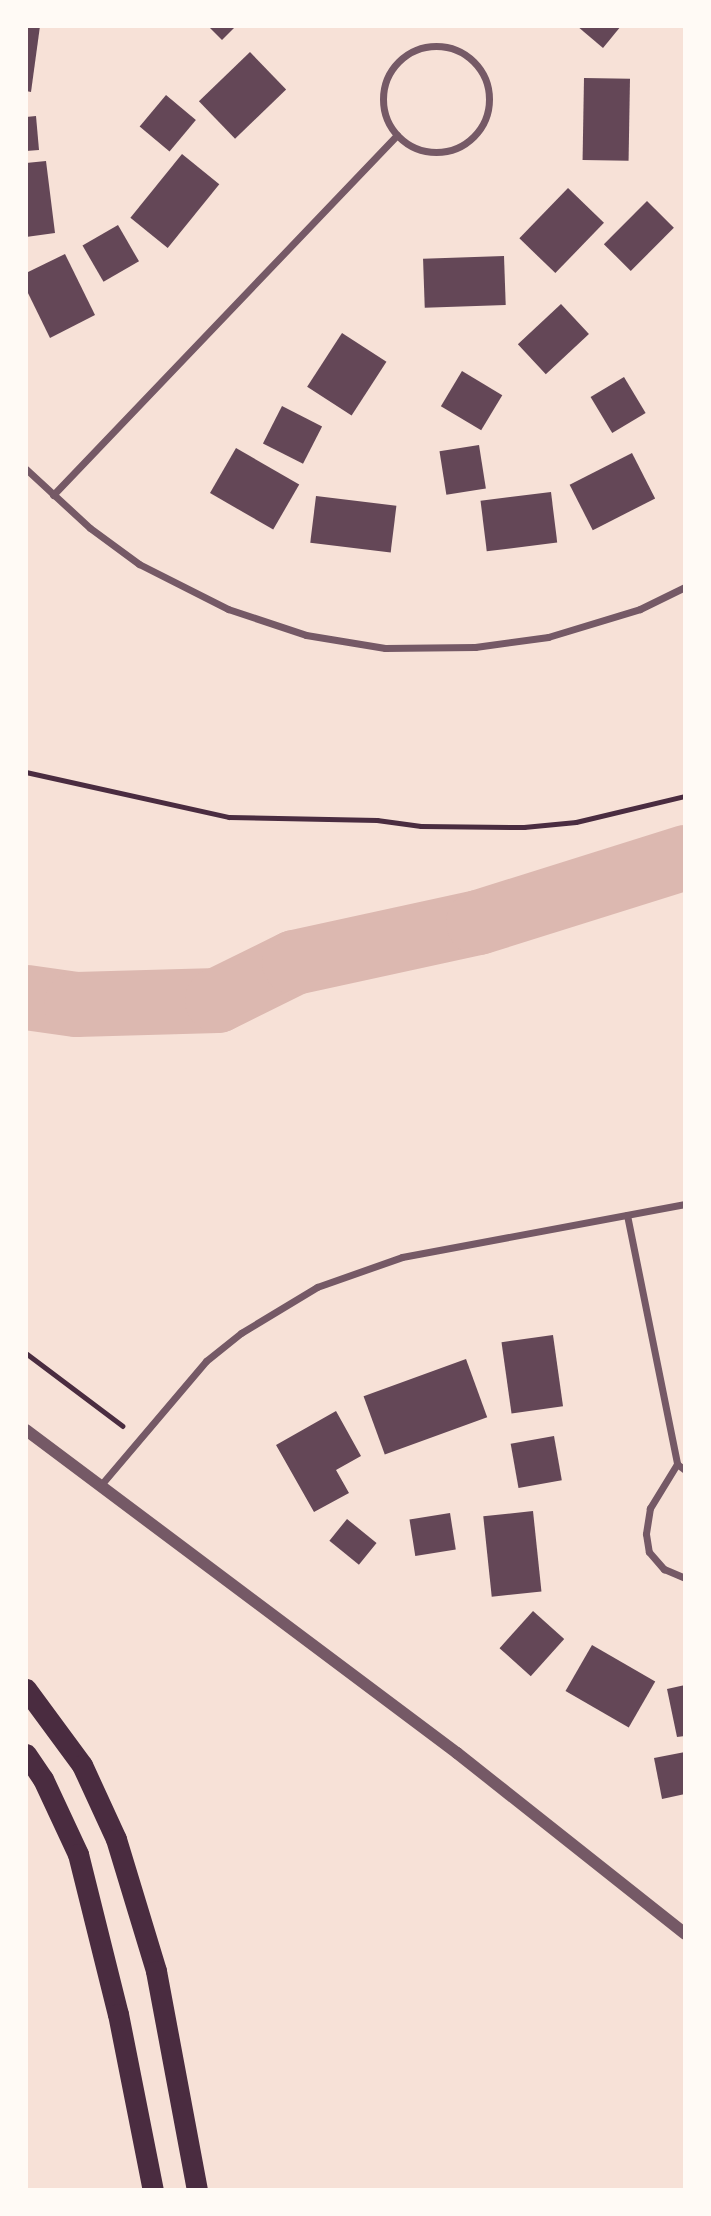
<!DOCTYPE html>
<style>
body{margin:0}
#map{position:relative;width:711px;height:2216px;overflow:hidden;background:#f7e1d7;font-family:"Open Sans",sans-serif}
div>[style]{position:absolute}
.river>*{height:65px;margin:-32.5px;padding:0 32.5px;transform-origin:32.5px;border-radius:32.5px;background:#dcb8b0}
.building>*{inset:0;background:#644757;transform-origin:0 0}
.path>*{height:4.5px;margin:-2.25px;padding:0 2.25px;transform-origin:2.25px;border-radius:2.25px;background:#4a2c40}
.minor>*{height:7px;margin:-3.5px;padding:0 3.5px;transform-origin:3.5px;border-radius:3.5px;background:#755966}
.minor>.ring{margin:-3.5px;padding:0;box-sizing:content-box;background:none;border:7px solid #755966;border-radius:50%}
.tertiary>*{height:12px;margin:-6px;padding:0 6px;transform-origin:6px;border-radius:6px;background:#755966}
.motorway>*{height:21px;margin:-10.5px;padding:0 10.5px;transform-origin:10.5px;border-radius:10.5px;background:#4a2c40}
span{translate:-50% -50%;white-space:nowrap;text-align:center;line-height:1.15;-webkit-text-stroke:5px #fffaf5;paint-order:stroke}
.frame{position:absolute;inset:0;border:28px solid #fffaf5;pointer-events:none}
</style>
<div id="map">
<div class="river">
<div style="left:26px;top:997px;width:50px;rotate:8deg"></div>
<div style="left:76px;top:1004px;width:141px;rotate:-1.6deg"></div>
<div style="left:217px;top:1000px;width:86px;rotate:-26.3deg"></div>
<div style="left:294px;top:962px;width:188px;rotate:-12.3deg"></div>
<div style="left:478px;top:922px;width:217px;rotate:-17.4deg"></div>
</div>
<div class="building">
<div style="clip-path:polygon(26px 26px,40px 26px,31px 92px,26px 91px)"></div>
<div style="clip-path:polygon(208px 26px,236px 26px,222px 40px)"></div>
<div style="clip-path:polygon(577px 26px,621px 26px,603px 48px)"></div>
<div style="left:250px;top:52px;width:52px;height:71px;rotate:46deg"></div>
<div style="left:584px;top:78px;width:46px;height:82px;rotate:1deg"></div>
<div style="left:166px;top:95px;width:39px;height:41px;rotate:40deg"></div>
<div style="clip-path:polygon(36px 116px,39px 150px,26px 151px,26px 117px)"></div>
<div style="left:182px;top:154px;width:48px;height:82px;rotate:39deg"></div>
<div style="clip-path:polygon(46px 161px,55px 233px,26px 237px,26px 163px)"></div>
<div style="left:568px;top:188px;width:50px;height:70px;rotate:44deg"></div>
<div style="left:647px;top:201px;width:38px;height:61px;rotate:45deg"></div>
<div style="left:118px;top:225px;width:42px;height:41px;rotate:60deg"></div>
<div style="clip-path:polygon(65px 254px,95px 315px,50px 338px,26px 289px,26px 273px)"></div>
<div style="left:504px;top:256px;width:49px;height:81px;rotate:88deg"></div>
<div style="left:561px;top:304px;width:41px;height:59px;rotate:47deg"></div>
<div style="left:342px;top:333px;width:53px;height:64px;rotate:33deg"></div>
<div style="left:462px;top:371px;width:47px;height:41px;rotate:31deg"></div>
<div style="left:624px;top:377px;width:42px;height:39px;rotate:59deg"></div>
<div style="left:282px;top:406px;width:45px;height:42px;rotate:27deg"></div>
<div style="left:479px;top:445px;width:44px;height:40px;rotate:81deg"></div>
<div style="left:236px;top:448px;width:73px;height:52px;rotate:30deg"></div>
<div style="left:632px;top:453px;width:51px;height:70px;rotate:63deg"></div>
<div style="left:551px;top:492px;width:51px;height:71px;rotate:83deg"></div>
<div style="left:316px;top:496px;width:81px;height:47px;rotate:7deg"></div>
<div style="left:553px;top:1335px;width:72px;height:52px;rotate:82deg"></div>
<div style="left:466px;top:1359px;width:62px;height:109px;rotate:70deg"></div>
<div style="clip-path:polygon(336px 1411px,361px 1456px,336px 1470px,349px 1493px,314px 1512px,276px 1445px)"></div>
<div style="left:554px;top:1436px;width:45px;height:44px;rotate:80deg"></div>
<div style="left:533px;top:1511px;width:81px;height:50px;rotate:84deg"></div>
<div style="left:450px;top:1513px;width:37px;height:41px;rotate:81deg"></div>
<div style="left:347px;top:1519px;width:38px;height:28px;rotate:39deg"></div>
<div style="left:533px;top:1611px;width:42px;height:50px;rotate:42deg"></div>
<div style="left:592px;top:1645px;width:73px;height:53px;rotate:30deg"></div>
<div style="clip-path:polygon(685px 1685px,685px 1736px,677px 1737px,667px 1689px)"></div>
<div style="clip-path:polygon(685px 1752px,685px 1794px,662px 1799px,654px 1758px)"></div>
</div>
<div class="path">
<div style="left:26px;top:772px;width:208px;rotate:12.5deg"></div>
<div style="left:229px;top:817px;width:148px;rotate:1.2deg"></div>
<div style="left:377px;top:820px;width:44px;rotate:7.8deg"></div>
<div style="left:421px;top:826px;width:103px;rotate:0.6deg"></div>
<div style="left:524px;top:827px;width:52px;rotate:-5.5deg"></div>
<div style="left:576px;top:822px;width:112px;rotate:-13.4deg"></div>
<div style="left:26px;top:1353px;width:121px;rotate:37deg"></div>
</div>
<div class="minor">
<div class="ring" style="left:383px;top:46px;width:99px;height:99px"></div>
<div style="left:26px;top:469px;width:87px;rotate:42.7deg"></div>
<div style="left:90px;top:528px;width:61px;rotate:36.3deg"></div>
<div style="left:139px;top:564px;width:100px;rotate:26.8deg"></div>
<div style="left:228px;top:609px;width:82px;rotate:18.4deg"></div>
<div style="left:306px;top:635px;width:80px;rotate:9.3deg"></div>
<div style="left:385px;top:648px;width:90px;rotate:-0.6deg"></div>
<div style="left:475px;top:647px;width:74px;rotate:-7.8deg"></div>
<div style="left:548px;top:637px;width:96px;rotate:-16.9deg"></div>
<div style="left:640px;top:609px;width:50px;rotate:-26.1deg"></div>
<div style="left:53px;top:495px;width:498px;rotate:-46.3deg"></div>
<div style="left:627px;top:1215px;width:254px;rotate:78.6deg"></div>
<div style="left:685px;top:1470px;width:10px;rotate:-143deg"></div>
<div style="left:677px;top:1464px;width:52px;rotate:121.5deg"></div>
<div style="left:650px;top:1508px;width:26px;rotate:99deg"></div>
<div style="left:646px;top:1534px;width:18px;rotate:81deg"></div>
<div style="left:649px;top:1552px;width:23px;rotate:49deg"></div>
<div style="left:664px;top:1569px;width:23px;rotate:23deg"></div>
<div style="left:100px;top:1486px;width:164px;rotate:-49.7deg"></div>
<div style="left:206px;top:1361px;width:45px;rotate:-38.7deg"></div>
<div style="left:241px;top:1333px;width:89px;rotate:-31.2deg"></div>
<div style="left:317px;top:1287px;width:90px;rotate:-19.4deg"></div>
<div style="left:402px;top:1257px;width:288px;rotate:-10.6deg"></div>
</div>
<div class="tertiary">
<div style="left:26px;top:1430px;width:539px;rotate:36.85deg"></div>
<div style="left:457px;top:1753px;width:291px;rotate:38.4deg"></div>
</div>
<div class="motorway">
<div style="left:26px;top:1689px;width:94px;rotate:53.6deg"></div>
<div style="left:82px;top:1765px;width:81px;rotate:65.3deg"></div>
<div style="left:116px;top:1839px;width:138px;rotate:73.1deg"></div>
<div style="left:156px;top:1971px;width:223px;rotate:79.4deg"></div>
<div style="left:26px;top:1754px;width:30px;rotate:56deg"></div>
<div style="left:43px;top:1779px;width:83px;rotate:65deg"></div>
<div style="left:78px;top:1854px;width:165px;rotate:76deg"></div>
<div style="left:118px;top:2014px;width:179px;rotate:78.8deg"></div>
</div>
<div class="frame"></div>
</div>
